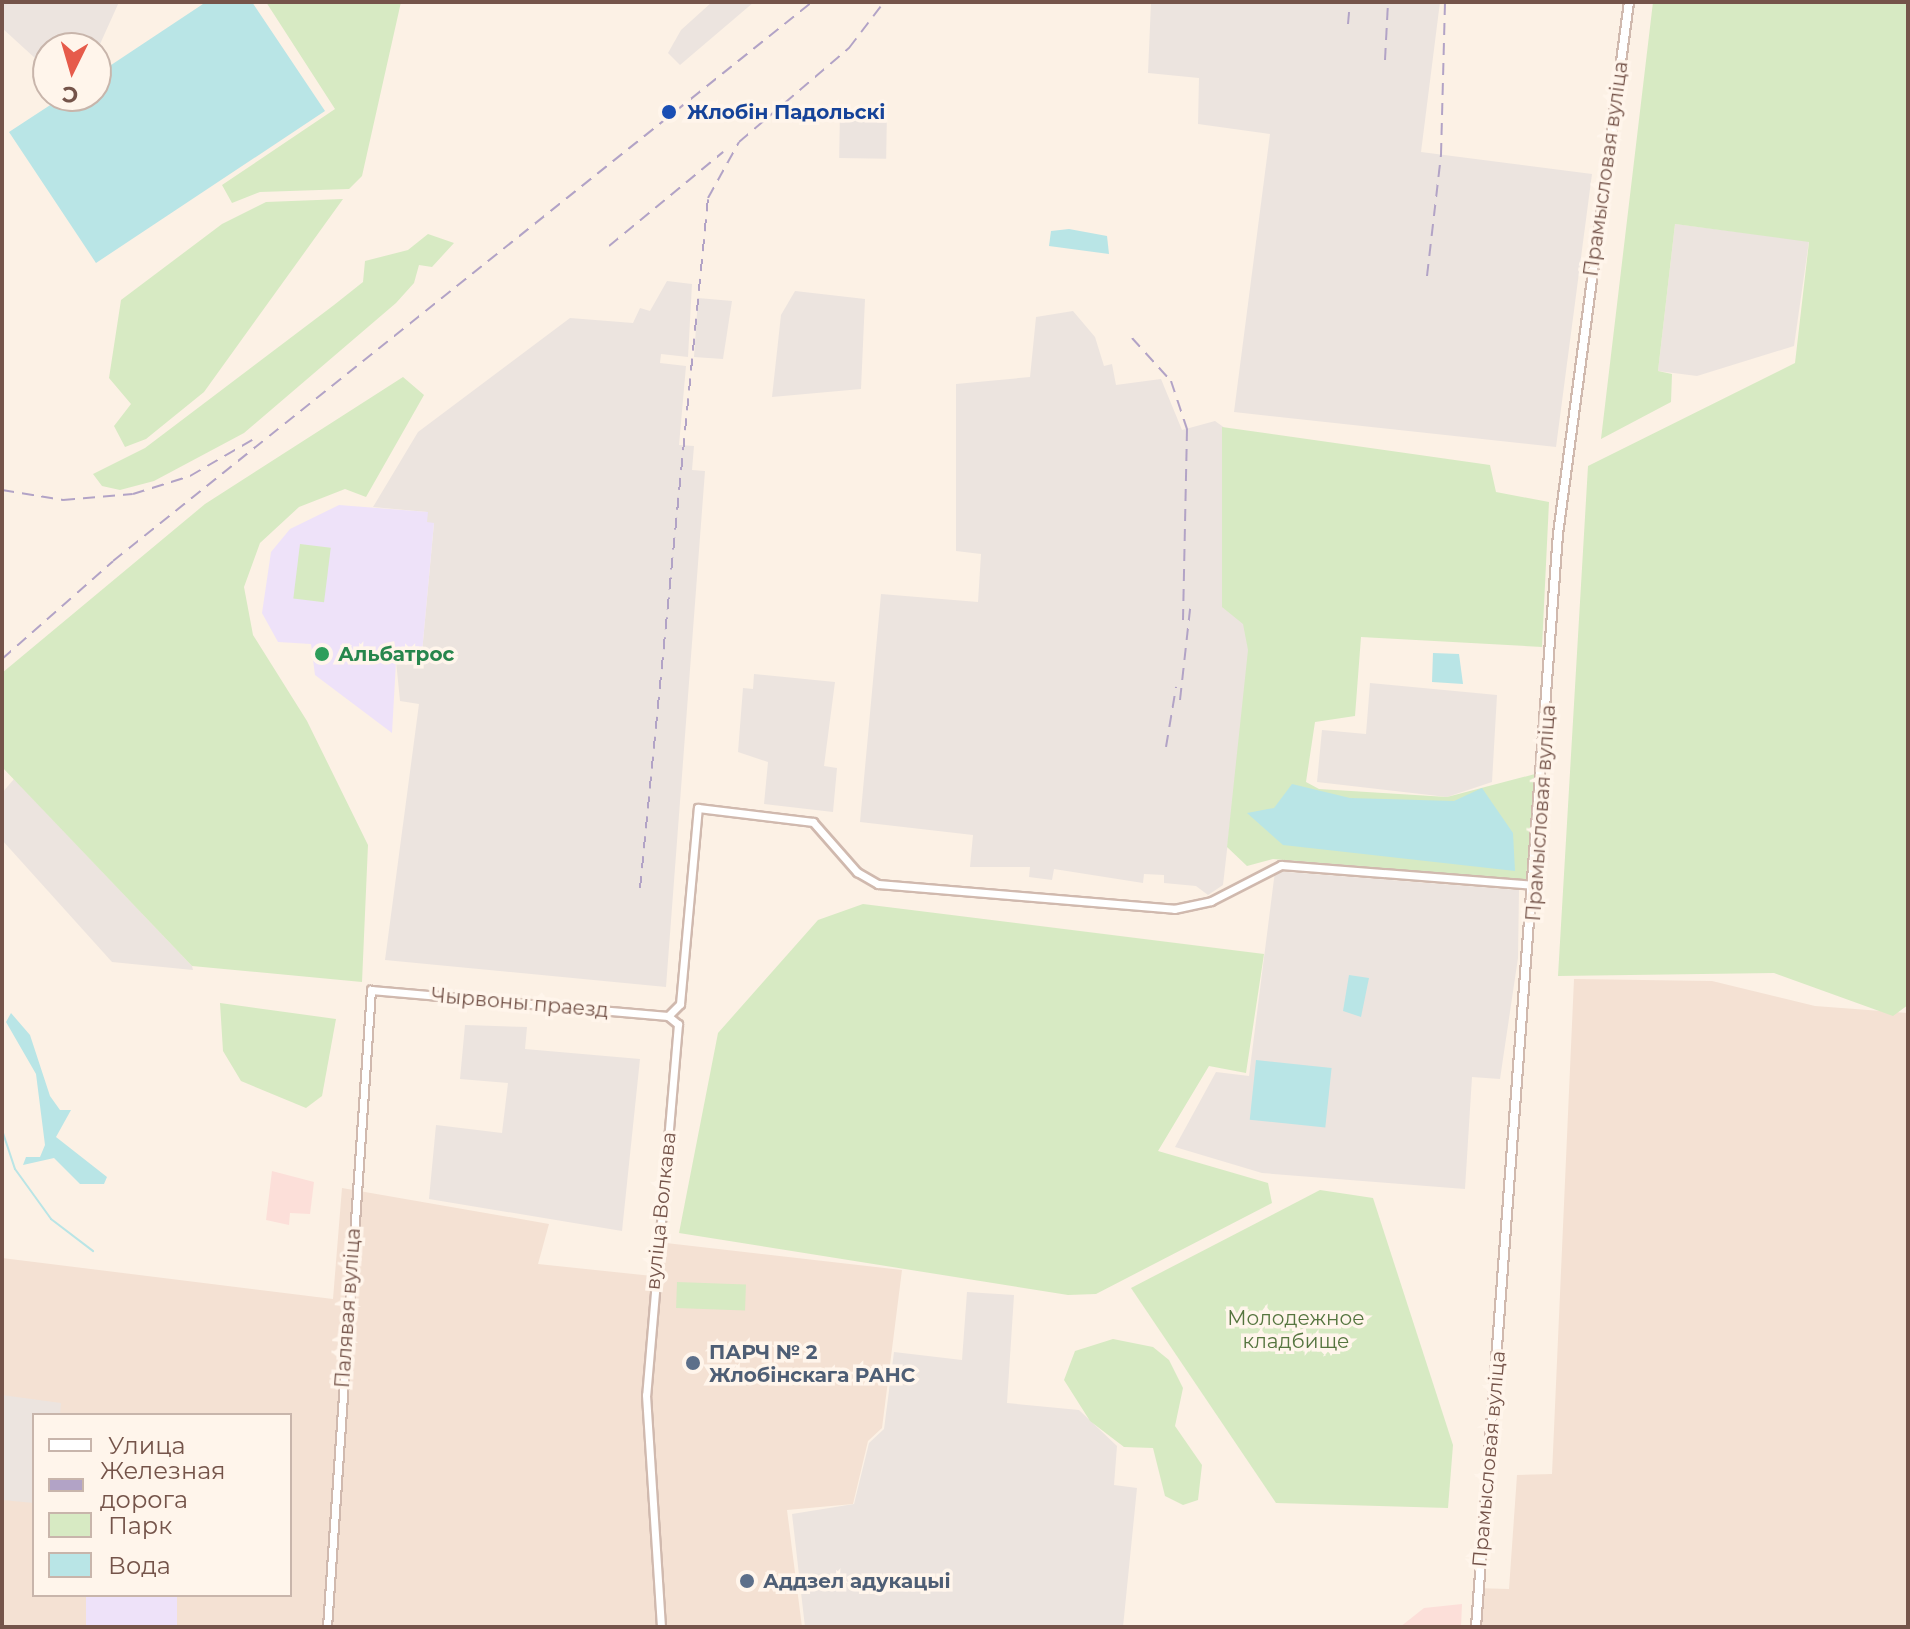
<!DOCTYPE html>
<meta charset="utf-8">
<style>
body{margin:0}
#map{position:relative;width:1910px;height:1629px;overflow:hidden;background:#fcf1e5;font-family:Montserrat,sans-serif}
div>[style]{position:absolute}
.residential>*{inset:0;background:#f4e1d3}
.commercial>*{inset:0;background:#fcdfd9}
.industrial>*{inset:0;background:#ece4df;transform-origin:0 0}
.education>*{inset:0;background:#eee2f9;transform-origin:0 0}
.green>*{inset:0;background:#d7eac3;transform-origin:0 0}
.water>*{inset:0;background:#b9e5e6;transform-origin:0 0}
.stream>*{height:2px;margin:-1px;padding:0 1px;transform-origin:1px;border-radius:1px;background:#b9e5e6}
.roads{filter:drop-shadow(2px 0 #d0b9ae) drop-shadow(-2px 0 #d0b9ae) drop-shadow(0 2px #d0b9ae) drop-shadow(0 -2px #d0b9ae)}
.tertiary>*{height:7px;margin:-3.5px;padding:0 3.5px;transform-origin:3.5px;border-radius:3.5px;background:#fff}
.secondary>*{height:8px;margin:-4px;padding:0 4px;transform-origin:4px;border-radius:4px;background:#fff}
.rail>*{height:2px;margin-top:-1px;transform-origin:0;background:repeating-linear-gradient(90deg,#b2a3c6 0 12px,transparent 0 20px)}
.dots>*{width:22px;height:22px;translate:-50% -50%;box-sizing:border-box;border:4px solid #fff5eb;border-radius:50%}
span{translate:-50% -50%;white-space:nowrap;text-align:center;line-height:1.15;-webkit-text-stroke:7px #fff5eb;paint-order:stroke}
.transit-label{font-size:20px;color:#164399;font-weight:700}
.left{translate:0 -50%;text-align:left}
.street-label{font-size:20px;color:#75544a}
.leisure-label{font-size:20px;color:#27864d;font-weight:700}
.park-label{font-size:20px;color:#55753f}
.service-label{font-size:20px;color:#4e5e75;font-weight:700}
.frame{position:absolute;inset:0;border:4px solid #75544a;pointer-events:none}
.legend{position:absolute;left:32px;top:1413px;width:260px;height:184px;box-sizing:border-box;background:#fff5eb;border:2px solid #c8b5ab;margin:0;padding:10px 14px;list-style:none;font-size:24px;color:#75544a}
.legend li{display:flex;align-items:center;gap:16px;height:40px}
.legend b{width:40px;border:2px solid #c8b5ab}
.north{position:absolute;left:32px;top:32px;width:80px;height:80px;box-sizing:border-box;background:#fff5eb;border:2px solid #c8b5ab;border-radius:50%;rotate:185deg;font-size:22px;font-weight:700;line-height:32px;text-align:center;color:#75544a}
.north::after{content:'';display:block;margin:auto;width:28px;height:36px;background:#e65b4b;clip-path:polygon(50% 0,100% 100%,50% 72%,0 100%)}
</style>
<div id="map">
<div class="residential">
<div style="clip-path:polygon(1574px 979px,1712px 981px,1815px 1006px,1908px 1013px,1908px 1627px,1471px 1627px,1474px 1588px,1509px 1589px,1517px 1475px,1552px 1474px)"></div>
<div style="clip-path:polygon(evenodd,342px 1188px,549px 1224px,538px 1264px,662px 1277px,666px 1243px,902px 1270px,882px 1428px,868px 1441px,853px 1504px,787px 1510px,802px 1627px,2px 1627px,2px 1258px,333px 1299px,342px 1188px,34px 1415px,290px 1415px,290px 1595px,34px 1595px,34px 1415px)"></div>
</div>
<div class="commercial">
<div style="clip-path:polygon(272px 1171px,314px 1182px,310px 1214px,290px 1213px,289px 1225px,266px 1220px)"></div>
<div style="clip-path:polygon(1462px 1604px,1461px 1627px,1400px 1627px,1424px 1608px)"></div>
</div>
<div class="industrial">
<div style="clip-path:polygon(2px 2px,119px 2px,96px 53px,48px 48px,48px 70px,2px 28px)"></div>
<div style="clip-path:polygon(712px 2px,754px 2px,680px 65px,668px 53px,681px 30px)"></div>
<div style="clip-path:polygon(1151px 2px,1440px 2px,1421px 152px,1592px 174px,1556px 447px,1234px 412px,1270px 134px,1198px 124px,1199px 78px,1148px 73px)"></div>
<div style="left:840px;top:110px;width:47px;height:48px;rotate:1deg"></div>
<div style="clip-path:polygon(1675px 224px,1809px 241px,1794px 346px,1697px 376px,1658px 371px)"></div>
<div style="clip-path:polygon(667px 281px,692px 284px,688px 357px,661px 354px,660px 363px,686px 366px,679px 445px,694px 446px,692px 470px,705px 471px,666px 987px,385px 960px,419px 704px,400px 701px,396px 661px,421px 663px,434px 523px,427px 523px,427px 512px,373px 507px,418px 432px,570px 318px,633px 323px,640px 308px,650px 311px)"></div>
<div style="clip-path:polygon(795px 291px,865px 299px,861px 389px,772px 397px,781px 315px)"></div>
<div style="clip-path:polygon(698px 298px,732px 301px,723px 359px,694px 357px)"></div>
<div style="clip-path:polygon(1073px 311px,1095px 337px,1104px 366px,1112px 364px,1116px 385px,1161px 379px,1182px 430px,1215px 421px,1229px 431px,1254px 614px,1223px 885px,1208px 895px,1196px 886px,1164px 883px,1164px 875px,1144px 874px,1143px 883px,1054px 869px,1052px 880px,1029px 877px,1030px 867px,970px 867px,973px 835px,860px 822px,881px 594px,978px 602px,981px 554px,956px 551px,956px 384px,1030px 377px,1036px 317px)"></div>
<div style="clip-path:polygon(754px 674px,835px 682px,824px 766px,837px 768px,833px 812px,764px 804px,768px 762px,738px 752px,743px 688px,753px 689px)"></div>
<div style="clip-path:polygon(1370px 683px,1497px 695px,1492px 782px,1447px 797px,1317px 782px,1322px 730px,1366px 734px)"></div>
<div style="clip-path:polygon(14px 779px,192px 966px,193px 970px,112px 962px,2px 840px,2px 793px)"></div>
<div style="clip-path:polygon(1275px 871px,1519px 890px,1518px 958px,1500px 1079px,1472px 1077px,1465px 1189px,1262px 1173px,1175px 1147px,1216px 1072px,1249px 1076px)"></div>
<div style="clip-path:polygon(465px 1025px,527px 1027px,525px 1049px,640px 1059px,622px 1231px,429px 1199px,436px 1125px,502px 1133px,508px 1083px,460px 1079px)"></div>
<div style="clip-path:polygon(967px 1292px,1014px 1295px,1007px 1403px,1079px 1410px,1117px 1446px,1114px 1485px,1137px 1488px,1123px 1627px,805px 1627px,792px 1514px,854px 1504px,869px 1443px,884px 1429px,894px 1352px,962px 1360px)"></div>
<div style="clip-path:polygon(2px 1395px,61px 1403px,60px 1415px,34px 1415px,34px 1503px,2px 1500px)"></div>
</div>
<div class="education">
<div style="clip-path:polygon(339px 505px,428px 512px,427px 522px,434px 523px,421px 663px,396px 662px,392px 733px,315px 675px,311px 644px,278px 642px,262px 613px,271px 552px,290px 529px)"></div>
<div style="left:86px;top:1595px;width:91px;height:32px"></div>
</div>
<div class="green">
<div style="clip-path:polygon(266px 2px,401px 2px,362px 176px,349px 189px,260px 192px,232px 203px,222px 185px,335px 109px)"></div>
<div style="clip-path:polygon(1653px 2px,1908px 2px,1908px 1005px,1893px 1016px,1774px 973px,1558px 976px,1588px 466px,1795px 363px,1809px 242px,1675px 224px,1658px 371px,1672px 374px,1671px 402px,1601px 439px)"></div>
<div style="clip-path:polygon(343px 199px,204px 392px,146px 439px,125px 447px,114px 426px,131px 404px,109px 378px,121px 300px,222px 224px,266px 202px)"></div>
<div style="clip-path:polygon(428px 234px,454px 243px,432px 267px,419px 265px,414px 283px,396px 303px,244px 433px,154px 481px,120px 490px,102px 486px,93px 474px,145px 448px,334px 305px,363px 282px,365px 261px,408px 250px)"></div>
<div style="clip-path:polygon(403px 377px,424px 395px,366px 497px,345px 489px,299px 507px,260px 543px,244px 587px,253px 635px,307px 721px,368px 845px,362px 982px,192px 966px,2px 767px,2px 673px,205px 504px)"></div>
<div style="clip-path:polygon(1222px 427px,1490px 465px,1496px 492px,1549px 502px,1542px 647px,1361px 637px,1355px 716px,1315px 722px,1306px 782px,1319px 789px,1447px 797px,1535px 774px,1526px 880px,1273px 859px,1247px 866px,1227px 847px,1248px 650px,1243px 624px,1222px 607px)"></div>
<div style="left:300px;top:544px;width:31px;height:55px;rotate:7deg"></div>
<div style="clip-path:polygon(863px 904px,1264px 954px,1246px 1073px,1209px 1066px,1158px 1151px,1268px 1183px,1272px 1203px,1096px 1294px,1068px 1295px,679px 1233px,718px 1033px,818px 920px)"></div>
<div style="clip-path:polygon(220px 1003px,336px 1019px,322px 1096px,306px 1108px,241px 1081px,223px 1051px)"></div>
<div style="clip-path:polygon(1320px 1190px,1373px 1198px,1453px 1445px,1448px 1508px,1276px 1503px,1131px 1288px)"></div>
<div style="left:677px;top:1282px;width:69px;height:26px;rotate:2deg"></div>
<div style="clip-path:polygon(1113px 1339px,1153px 1347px,1169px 1360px,1183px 1388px,1175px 1426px,1202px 1465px,1198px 1500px,1183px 1505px,1165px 1496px,1153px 1448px,1124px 1447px,1090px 1421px,1064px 1380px,1075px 1351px)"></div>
</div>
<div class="water">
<div style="clip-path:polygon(206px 2px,252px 2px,325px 111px,96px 263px,9px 132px,64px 96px,96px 96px,96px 75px)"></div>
<div style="clip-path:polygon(1069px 229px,1107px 236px,1109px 254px,1049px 246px,1051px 231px)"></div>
<div style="clip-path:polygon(1433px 653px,1459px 654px,1463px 684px,1432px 682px)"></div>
<div style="clip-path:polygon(1292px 784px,1350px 798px,1454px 801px,1482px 788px,1513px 833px,1515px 871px,1283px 845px,1247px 813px,1274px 808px)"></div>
<div style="clip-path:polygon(1349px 975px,1369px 978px,1361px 1017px,1343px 1011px)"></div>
<div style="clip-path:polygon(11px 1013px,30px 1035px,50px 1096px,60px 1110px,71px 1110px,56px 1137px,107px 1177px,104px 1184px,80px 1184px,54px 1158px,23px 1165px,26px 1157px,40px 1157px,45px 1145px,36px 1074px,6px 1022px)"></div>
<div style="left:1256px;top:1060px;width:76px;height:60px;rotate:6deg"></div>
</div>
<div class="stream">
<div style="left:2px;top:1130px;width:41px;rotate:71.6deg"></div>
<div style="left:15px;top:1169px;width:62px;rotate:54.2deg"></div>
<div style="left:51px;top:1219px;width:53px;rotate:37.3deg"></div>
</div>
<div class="roads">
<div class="tertiary">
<div style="left:668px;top:1016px;width:17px;rotate:-45deg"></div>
<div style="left:680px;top:1004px;width:197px;rotate:-84.8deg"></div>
<div style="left:698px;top:808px;width:116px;rotate:6.9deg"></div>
<div style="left:813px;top:822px;width:67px;rotate:48.7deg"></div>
<div style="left:857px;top:872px;width:24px;rotate:30deg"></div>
<div style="left:878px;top:884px;width:297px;rotate:4.8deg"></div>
<div style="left:1174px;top:909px;width:38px;rotate:-12deg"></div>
<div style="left:1211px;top:901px;width:79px;rotate:-27.2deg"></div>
<div style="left:1281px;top:865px;width:255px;rotate:4.5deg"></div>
<div style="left:327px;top:1627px;width:639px;rotate:-86.05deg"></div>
<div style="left:371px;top:990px;width:298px;rotate:5deg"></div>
<div style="left:668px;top:1016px;width:13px;rotate:39deg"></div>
<div style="left:678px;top:1024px;width:372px;rotate:94.9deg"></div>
<div style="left:646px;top:1395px;width:232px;rotate:86.3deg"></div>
</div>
<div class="secondary">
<div style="left:1476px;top:1627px;width:1096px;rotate:-85.71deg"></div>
<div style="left:1558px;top:534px;width:537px;rotate:-82.4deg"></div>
</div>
</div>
<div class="rail">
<div style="left:1348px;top:24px;width:22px;rotate:-85deg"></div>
<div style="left:1385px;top:60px;width:58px;rotate:-87deg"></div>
<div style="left:609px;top:246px;width:148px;rotate:-39.5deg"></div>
<div style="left:1427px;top:276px;width:122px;rotate:-83.4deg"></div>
<div style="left:1441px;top:155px;width:153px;rotate:-88.5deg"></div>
<div style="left:1132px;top:338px;width:58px;rotate:47.8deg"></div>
<div style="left:1171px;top:381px;width:51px;rotate:71.6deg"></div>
<div style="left:1187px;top:429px;width:191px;rotate:91.2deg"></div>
<div style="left:2px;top:490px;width:62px;rotate:9.3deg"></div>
<div style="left:63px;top:500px;width:70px;rotate:-4.9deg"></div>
<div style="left:133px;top:494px;width:60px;rotate:-17.5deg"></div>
<div style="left:190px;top:476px;width:72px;rotate:-30.1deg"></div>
<div style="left:2px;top:659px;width:148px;rotate:-41.4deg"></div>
<div style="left:113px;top:561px;width:895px;rotate:-38.65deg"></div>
<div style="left:1180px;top:700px;width:92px;rotate:-83.7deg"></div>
<div style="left:1166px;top:747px;width:61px;rotate:-80.5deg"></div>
<div style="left:640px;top:888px;width:693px;rotate:-84.37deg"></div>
<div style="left:708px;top:198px;width:64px;rotate:-61deg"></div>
<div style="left:739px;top:142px;width:145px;rotate:-40.5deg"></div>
<div style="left:849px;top:48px;width:58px;rotate:-52.7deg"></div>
</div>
<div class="dots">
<div style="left:669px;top:112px;background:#1a4fb4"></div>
<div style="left:322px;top:654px;background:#2e9e5b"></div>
<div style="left:693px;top:1363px;background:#5c6f8a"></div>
<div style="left:747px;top:1581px;background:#5c6f8a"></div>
</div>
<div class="transit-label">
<span class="left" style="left:687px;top:112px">Жлобін Падольскі</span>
</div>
<div class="street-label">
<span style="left:1606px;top:169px;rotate:-82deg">Прамысловая вуліца</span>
<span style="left:1541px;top:813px;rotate:-86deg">Прамысловая вуліца</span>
<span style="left:520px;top:1003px;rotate:5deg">Чырвоны праезд</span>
<span style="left:661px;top:1211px;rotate:-84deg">вуліца Волкава</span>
<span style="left:348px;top:1308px;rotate:-86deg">Палявая вуліца</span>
<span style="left:1489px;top:1459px;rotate:-85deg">Прамысловая вуліца</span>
</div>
<div class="leisure-label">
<span class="left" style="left:338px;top:654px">Альбатрос</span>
</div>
<div class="park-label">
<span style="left:1296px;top:1330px">Молодежное<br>кладбище</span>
</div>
<div class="service-label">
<span class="left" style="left:709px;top:1364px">ПАРЧ № 2<br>Жлобінскага РАНС</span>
<span class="left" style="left:763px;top:1581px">Аддзел адукацыі</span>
</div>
<div class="frame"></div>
<ul class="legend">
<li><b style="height:10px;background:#fff"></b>Улица</li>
<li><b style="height:10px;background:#b2a3c6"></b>Железная дорога</li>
<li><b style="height:22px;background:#d7eac3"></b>Парк</li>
<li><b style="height:22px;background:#b9e5e6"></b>Вода</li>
</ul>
<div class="north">С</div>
</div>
